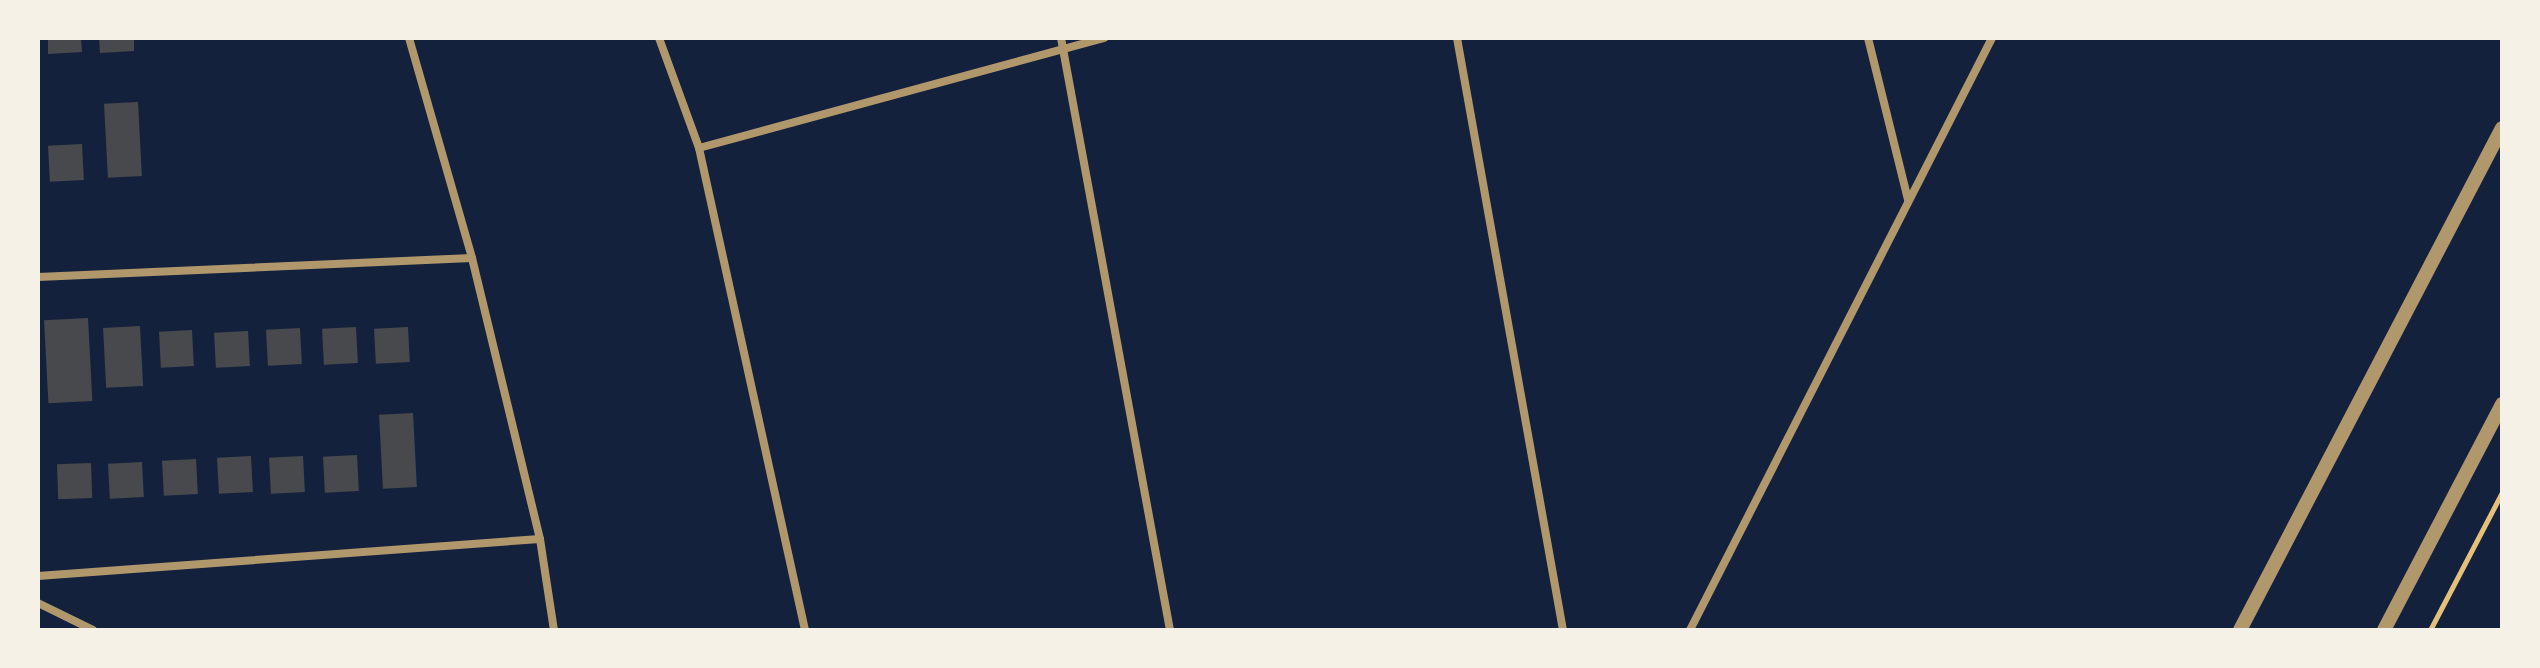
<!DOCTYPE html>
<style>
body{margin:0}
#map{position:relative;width:2540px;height:668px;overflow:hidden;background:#14213d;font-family:"Fira Sans",sans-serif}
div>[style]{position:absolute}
.building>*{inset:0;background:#48494c;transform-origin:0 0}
.path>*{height:5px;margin:-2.5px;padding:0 2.5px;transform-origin:2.5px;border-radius:2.5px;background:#e5c07b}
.minor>*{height:8px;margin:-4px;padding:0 4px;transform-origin:4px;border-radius:4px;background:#b1986c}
.tertiary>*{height:14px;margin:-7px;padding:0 7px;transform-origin:7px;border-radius:7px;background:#b1986c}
span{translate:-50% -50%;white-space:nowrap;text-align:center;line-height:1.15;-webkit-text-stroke:7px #f6f1e7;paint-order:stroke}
.frame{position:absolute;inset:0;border:40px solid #f6f1e7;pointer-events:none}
</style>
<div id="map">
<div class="building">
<div style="clip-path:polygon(48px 38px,81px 38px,82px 52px,48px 54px)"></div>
<div style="clip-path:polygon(99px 38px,134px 38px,134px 51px,100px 53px)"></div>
<div style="left:138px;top:102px;width:74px;height:34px;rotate:87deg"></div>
<div style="left:82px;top:144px;width:36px;height:34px;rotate:87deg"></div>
<div style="left:88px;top:318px;width:83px;height:44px;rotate:87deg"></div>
<div style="left:140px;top:326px;width:60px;height:37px;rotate:87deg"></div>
<div style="left:356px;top:327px;width:36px;height:34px;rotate:87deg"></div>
<div style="left:408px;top:327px;width:35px;height:34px;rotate:87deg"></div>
<div style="left:300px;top:328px;width:36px;height:34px;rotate:87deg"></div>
<div style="left:192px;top:330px;width:36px;height:33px;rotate:87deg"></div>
<div style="left:248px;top:331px;width:35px;height:34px;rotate:87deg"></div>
<div style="left:413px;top:413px;width:74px;height:34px;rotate:87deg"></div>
<div style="left:357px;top:455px;width:36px;height:34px;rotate:87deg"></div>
<div style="left:251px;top:456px;width:36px;height:34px;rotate:87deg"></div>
<div style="left:303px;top:456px;width:36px;height:34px;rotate:87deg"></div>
<div style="left:196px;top:459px;width:35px;height:34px;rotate:87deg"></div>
<div style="left:142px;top:462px;width:35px;height:34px;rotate:87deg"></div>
<div style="left:91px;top:463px;width:35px;height:34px;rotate:88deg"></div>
</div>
<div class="path">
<div style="left:2430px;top:630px;width:156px;rotate:-62.4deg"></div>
</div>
<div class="minor">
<div style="left:409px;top:38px;width:229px;rotate:74deg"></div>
<div style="left:472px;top:258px;width:289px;rotate:76.4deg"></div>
<div style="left:540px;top:539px;width:92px;rotate:81.3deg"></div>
<div style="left:659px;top:38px;width:117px;rotate:70deg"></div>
<div style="left:699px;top:148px;width:494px;rotate:77.6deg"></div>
<div style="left:1061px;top:38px;width:602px;rotate:79.57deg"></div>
<div style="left:1457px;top:38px;width:601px;rotate:79.85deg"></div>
<div style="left:1868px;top:38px;width:167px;rotate:76.1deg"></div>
<div style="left:699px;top:148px;width:420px;rotate:-15.2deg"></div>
<div style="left:38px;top:277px;width:434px;rotate:-2.5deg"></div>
<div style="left:38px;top:576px;width:503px;rotate:-4.22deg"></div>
<div style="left:38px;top:603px;width:61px;rotate:26.1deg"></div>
<div style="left:1690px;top:630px;width:665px;rotate:-62.97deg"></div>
</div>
<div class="tertiary">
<div style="left:2240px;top:630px;width:566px;rotate:-62.44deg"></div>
<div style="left:2384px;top:630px;width:255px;rotate:-62.4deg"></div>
</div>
<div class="frame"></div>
</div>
